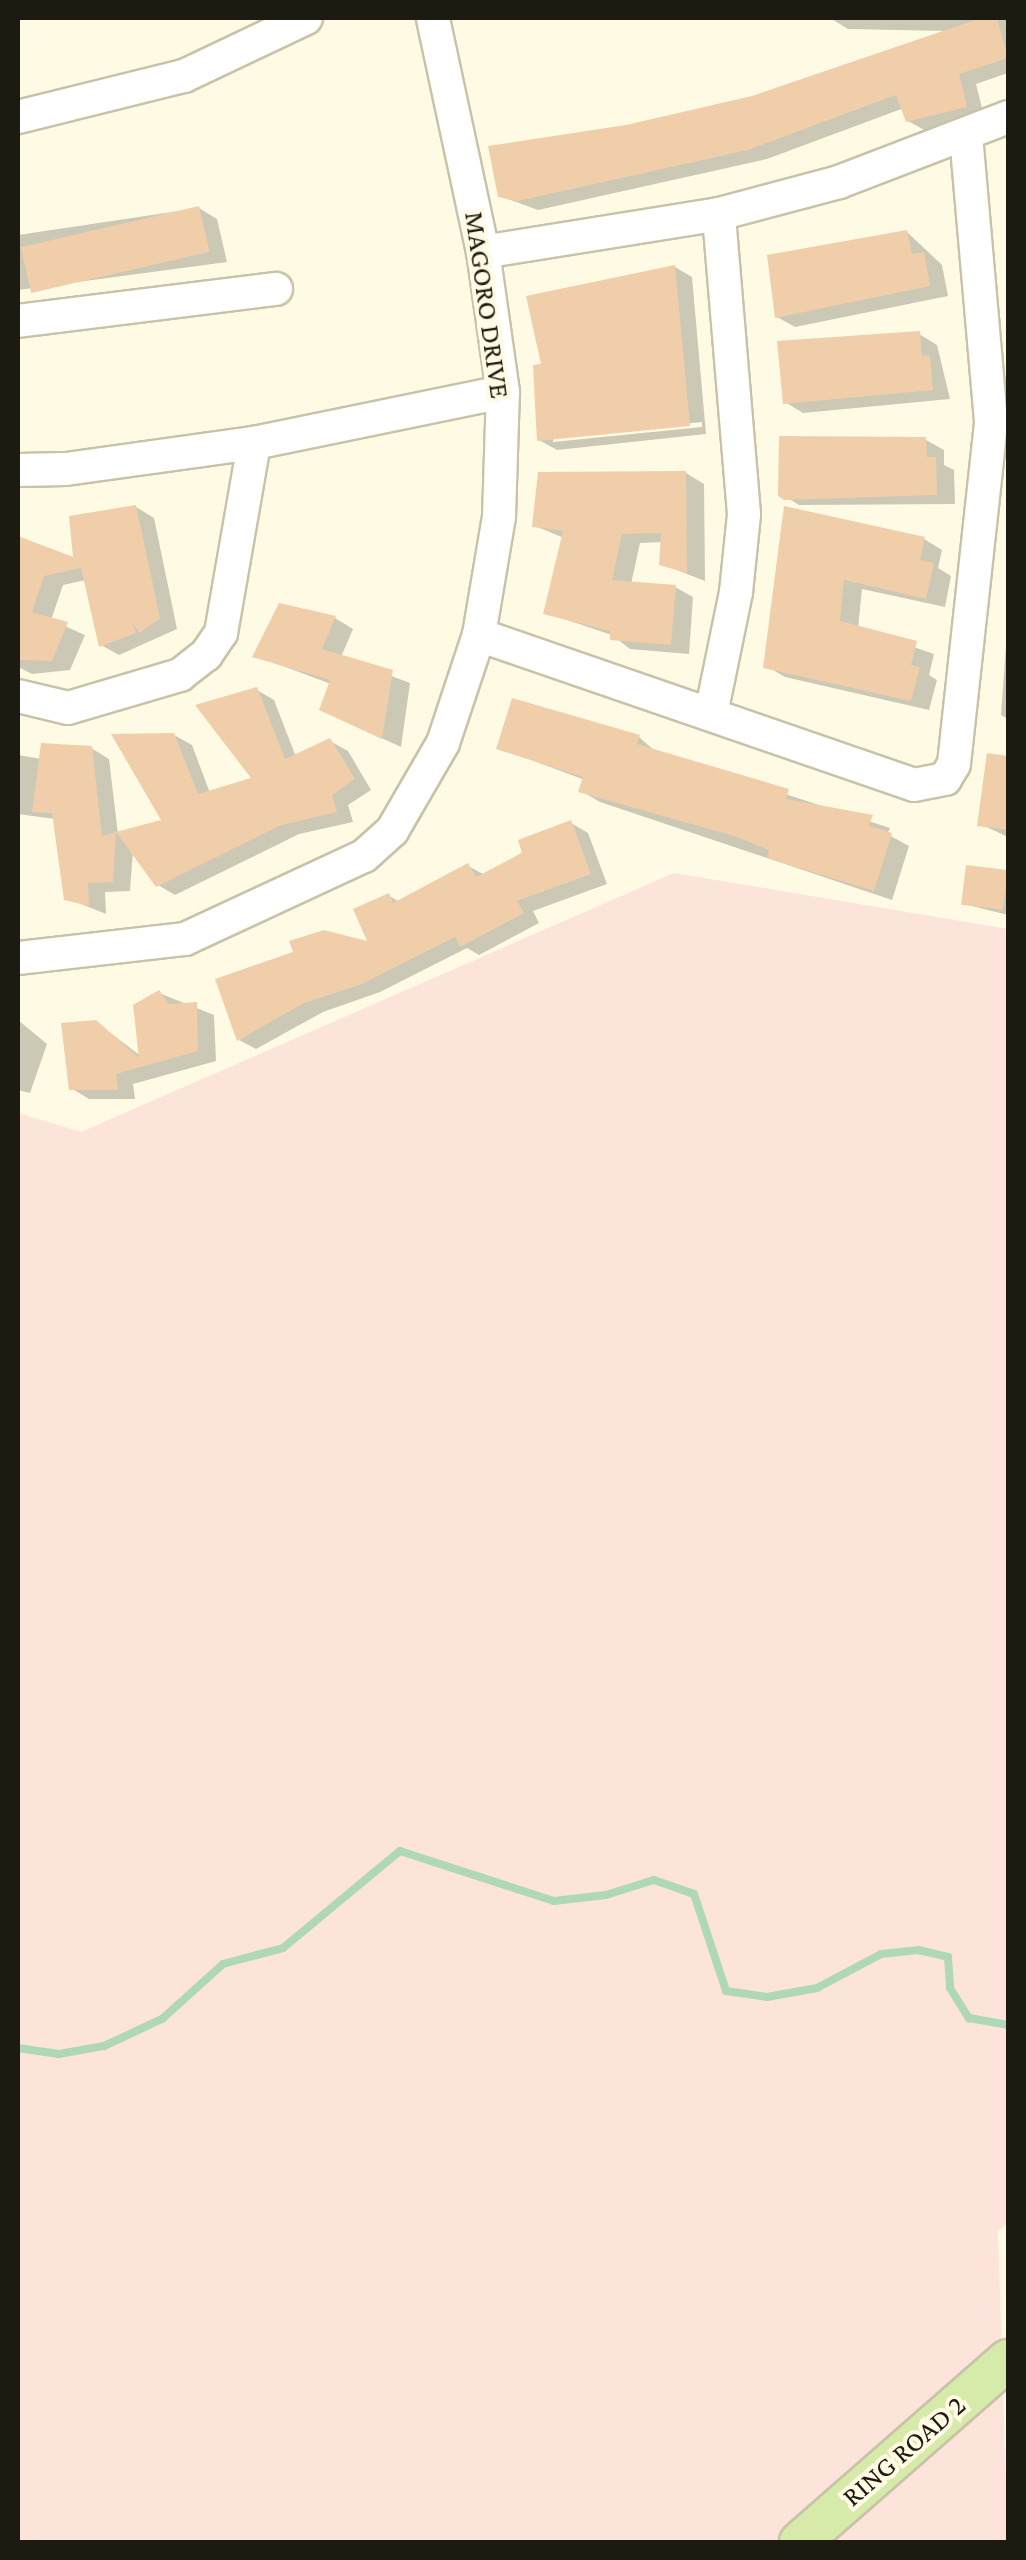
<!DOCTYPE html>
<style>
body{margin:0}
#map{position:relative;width:1026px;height:2560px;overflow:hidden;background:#fefae4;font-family:"Crimson Pro",serif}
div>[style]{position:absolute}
.green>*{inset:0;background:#fde4da}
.shadow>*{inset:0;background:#0003}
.stream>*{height:8px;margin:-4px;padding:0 4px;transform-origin:4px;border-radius:4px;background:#afd8b7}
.building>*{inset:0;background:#f0cea9;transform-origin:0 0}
.roads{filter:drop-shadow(2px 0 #c8c3a8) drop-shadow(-2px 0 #c8c3a8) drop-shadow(0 2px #c8c3a8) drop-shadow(0 -2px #c8c3a8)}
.minor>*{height:32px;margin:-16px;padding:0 16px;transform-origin:16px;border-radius:16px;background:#fff}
.major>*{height:40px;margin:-20px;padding:0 20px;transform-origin:20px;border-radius:20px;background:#d6eba9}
span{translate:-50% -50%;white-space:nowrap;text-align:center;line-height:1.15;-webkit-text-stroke:8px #fefae4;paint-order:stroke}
.street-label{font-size:28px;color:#1d1b11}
.frame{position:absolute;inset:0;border:20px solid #1d1b11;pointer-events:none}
</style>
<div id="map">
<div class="green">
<div style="clip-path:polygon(674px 873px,1008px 929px,1008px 2224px,998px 2231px,1008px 2542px,18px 2542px,18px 1113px,81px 1132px)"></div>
</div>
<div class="shadow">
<div style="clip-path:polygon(830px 18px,1008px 18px,1008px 73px,976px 84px,984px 116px,926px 131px,908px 121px,904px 108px,767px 159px,538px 210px,500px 196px,627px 127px,753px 98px,948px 31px,848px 29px)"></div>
<div style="clip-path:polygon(199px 208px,217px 219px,227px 262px,18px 290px,18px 235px)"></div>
<div style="clip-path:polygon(907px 232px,942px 265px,948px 296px,795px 327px,777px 317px)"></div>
<div style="clip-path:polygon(evenodd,675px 267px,692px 277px,706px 434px,557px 450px,539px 440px,544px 367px,675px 267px,702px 422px,702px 427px,553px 442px,553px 437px,702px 422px)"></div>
<div style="clip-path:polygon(919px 334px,937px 345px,950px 399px,803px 413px,785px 402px)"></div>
<div style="clip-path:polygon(926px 440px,944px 450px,944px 465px,954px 470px,955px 504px,799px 505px,781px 494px)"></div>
<div style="clip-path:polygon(686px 473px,704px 484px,705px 581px,661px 564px,663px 542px,640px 543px,631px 584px,675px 587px,693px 597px,689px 654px,630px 649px,612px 635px,546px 613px,564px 538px,535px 526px)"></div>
<div style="clip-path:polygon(136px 507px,154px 518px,177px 629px,119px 655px,101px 645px,86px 580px,63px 585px,51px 620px,85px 635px,70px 670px,32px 674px,18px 667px,18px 539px,76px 560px)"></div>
<div style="clip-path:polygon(786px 509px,924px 539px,942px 550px,938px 568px,951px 576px,945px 607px,862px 589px,858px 628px,934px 654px,929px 675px,937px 680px,929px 710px,785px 677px,766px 666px)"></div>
<div style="clip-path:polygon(335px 618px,353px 629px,341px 657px,410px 683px,401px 747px,340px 719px,331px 684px,256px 656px)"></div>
<div style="clip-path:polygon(1006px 645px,1008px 646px,1008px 719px,1001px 715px)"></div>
<div style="clip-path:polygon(257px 690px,274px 700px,296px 757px,330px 741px,348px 751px,371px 790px,348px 805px,353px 822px,299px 834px,175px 895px,158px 885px,133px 851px,130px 891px,105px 892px,106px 914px,66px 898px,55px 819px,18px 814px,18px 755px,42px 759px,91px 748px,109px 759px,118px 834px,165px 822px,174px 735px,192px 745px,210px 793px,255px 779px)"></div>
<div style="clip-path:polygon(639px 737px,656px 752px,890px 828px,887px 834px,909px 846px,892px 900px,600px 802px,581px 791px,585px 780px,499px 748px)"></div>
<div style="clip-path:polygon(989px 756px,1008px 758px,1008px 837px,980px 824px)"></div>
<div style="clip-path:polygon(571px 823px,588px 833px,607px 884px,533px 911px,539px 923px,479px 955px,467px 948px,380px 992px,323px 1012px,256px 1049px,239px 1040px,372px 945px,389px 896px,400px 902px,468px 866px,485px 875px)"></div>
<div style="clip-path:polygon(968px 868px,1008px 873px,1008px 915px,964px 904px)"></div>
<div style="clip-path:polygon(159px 993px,214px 1015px,216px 1061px,133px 1084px,135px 1099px,89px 1099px,71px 1088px,96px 1022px,142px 1057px)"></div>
<div style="clip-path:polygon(18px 1020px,47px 1044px,30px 1093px,18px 1090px)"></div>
</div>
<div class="stream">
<div style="left:18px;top:2048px;width:41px;rotate:8.3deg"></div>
<div style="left:59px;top:2054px;width:46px;rotate:-10.1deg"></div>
<div style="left:104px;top:2046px;width:64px;rotate:-25deg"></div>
<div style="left:162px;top:2019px;width:82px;rotate:-42deg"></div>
<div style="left:223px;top:1964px;width:62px;rotate:-14.9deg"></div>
<div style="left:283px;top:1948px;width:152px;rotate:-39.7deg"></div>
<div style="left:400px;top:1851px;width:162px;rotate:18deg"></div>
<div style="left:554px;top:1901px;width:52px;rotate:-6.6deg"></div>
<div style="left:606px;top:1895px;width:50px;rotate:-17.4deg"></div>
<div style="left:654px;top:1880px;width:42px;rotate:19.3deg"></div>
<div style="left:694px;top:1894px;width:102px;rotate:71.7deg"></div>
<div style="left:726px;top:1991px;width:41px;rotate:8.3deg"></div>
<div style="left:767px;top:1997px;width:51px;rotate:-10.2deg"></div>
<div style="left:817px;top:1988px;width:72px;rotate:-28deg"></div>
<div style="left:881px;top:1954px;width:37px;rotate:-6deg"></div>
<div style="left:918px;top:1950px;width:31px;rotate:13deg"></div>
<div style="left:948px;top:1957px;width:31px;rotate:86deg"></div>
<div style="left:950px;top:1988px;width:36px;rotate:58deg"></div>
<div style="left:969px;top:2018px;width:40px;rotate:10deg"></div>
</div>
<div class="building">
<div style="clip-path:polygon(981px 18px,997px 18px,1008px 58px,959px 74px,967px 107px,906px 122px,896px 95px,748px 150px,518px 201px,498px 197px,488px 146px,626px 125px,752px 96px)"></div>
<div style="left:199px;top:206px;width:47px;height:183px;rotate:77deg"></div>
<div style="clip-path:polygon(907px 230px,912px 254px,924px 252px,930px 286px,775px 318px,767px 255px)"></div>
<div style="clip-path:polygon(675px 265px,690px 426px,537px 441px,533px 365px,541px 364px,526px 296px)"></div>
<div style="clip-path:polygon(920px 331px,922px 356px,930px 355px,933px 390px,783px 404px,777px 341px)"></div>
<div style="clip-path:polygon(779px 436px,926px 437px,927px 457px,936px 457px,937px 495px,784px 500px,778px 496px)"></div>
<div style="clip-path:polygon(686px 471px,687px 573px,659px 565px,661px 533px,622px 534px,612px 580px,676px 585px,671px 645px,610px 640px,610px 631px,543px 614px,563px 531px,532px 527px,538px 472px)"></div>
<div style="clip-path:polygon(136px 505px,160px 618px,140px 633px,133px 624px,136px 633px,99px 647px,81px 568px,44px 576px,32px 612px,68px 622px,52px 661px,18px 660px,18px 536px,73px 557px,69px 516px)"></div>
<div style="clip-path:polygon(784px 506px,925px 537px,920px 560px,934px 563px,926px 599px,844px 580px,840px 621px,917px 641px,911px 665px,920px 667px,911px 701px,763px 668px)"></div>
<div style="clip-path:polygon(279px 603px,336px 616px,322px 649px,393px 670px,382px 739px,319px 710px,330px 680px,252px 657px)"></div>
<div style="clip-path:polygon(257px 687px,285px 759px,330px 738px,355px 779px,332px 795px,337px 812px,281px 825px,156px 887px,116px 832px,161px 820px,111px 734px,174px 733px,198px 794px,251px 778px,195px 705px)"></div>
<div style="clip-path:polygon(512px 698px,640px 735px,637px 744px,789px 789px,786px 799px,873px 815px,869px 826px,892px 833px,874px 891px,767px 858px,769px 850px,734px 836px,578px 792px,583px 777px,496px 749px)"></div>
<div style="clip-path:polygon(41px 743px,92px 746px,102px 836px,116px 832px,113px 882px,88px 883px,89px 906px,64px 900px,52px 813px,32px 812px)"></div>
<div style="clip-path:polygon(987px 753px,1008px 756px,1008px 830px,977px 826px)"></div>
<div style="clip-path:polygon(571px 820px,591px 874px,517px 901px,524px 913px,460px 947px,455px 937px,362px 984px,304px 1003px,237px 1041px,215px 979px,293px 952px,289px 941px,324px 930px,367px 941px,353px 909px,389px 893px,393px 903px,468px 863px,476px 877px,522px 853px,518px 840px)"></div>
<div style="left:966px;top:865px;width:42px;height:40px;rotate:7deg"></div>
<div style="clip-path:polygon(159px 990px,169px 1004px,197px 1002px,198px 1051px,116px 1074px,118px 1090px,69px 1090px,61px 1023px,96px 1020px,139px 1058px,133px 1005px)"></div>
</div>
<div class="roads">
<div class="minor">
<div style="left:18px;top:117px;width:171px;rotate:-13.9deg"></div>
<div style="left:184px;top:76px;width:135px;rotate:-25.4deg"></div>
<div style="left:483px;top:252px;width:239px;rotate:-9.1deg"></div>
<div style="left:719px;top:214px;width:124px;rotate:-14.9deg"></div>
<div style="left:839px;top:182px;width:181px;rotate:-21deg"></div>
<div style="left:18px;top:321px;width:260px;rotate:-7.1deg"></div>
<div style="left:18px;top:470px;width:48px;rotate:-1.2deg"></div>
<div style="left:66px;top:469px;width:190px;rotate:-7.9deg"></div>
<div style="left:254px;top:443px;width:254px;rotate:-11.6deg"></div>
<div style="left:479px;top:635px;width:460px;rotate:19deg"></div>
<div style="left:914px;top:785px;width:32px;rotate:-11deg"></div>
<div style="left:945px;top:779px;width:17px;rotate:-59deg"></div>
<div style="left:954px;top:764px;width:345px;rotate:-83.8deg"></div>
<div style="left:991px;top:421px;width:288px;rotate:-95deg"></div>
<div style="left:18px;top:696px;width:51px;rotate:13.5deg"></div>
<div style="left:68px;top:708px;width:117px;rotate:-16.4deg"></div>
<div style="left:180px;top:675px;width:33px;rotate:-38deg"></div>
<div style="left:206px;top:655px;width:27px;rotate:-56deg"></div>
<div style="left:221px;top:633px;width:193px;rotate:-80.1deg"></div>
<div style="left:711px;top:714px;width:125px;rotate:-78.4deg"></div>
<div style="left:736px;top:592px;width:78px;rotate:-84.1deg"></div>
<div style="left:744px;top:514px;width:301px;rotate:-94.8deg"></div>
<div style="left:18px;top:958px;width:168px;rotate:-6.5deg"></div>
<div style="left:185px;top:939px;width:197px;rotate:-24.9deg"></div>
<div style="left:364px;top:856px;width:38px;rotate:-42deg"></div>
<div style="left:392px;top:831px;width:102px;rotate:-59.9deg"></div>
<div style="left:443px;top:743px;width:114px;rotate:-71.6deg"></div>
<div style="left:479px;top:635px;width:120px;rotate:-80.4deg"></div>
<div style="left:499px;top:517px;width:125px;rotate:-88.2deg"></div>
<div style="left:503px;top:392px;width:141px;rotate:-98.1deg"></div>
<div style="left:483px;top:252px;width:239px;rotate:-102.1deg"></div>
</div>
<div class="major">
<div style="left:800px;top:2542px;width:276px;rotate:-41.2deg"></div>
</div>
</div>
<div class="street-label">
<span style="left:487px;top:305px;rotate:82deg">MAGORO DRIVE</span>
<span style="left:904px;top:2451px;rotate:-41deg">RING ROAD 2</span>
</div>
<div class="frame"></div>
</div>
